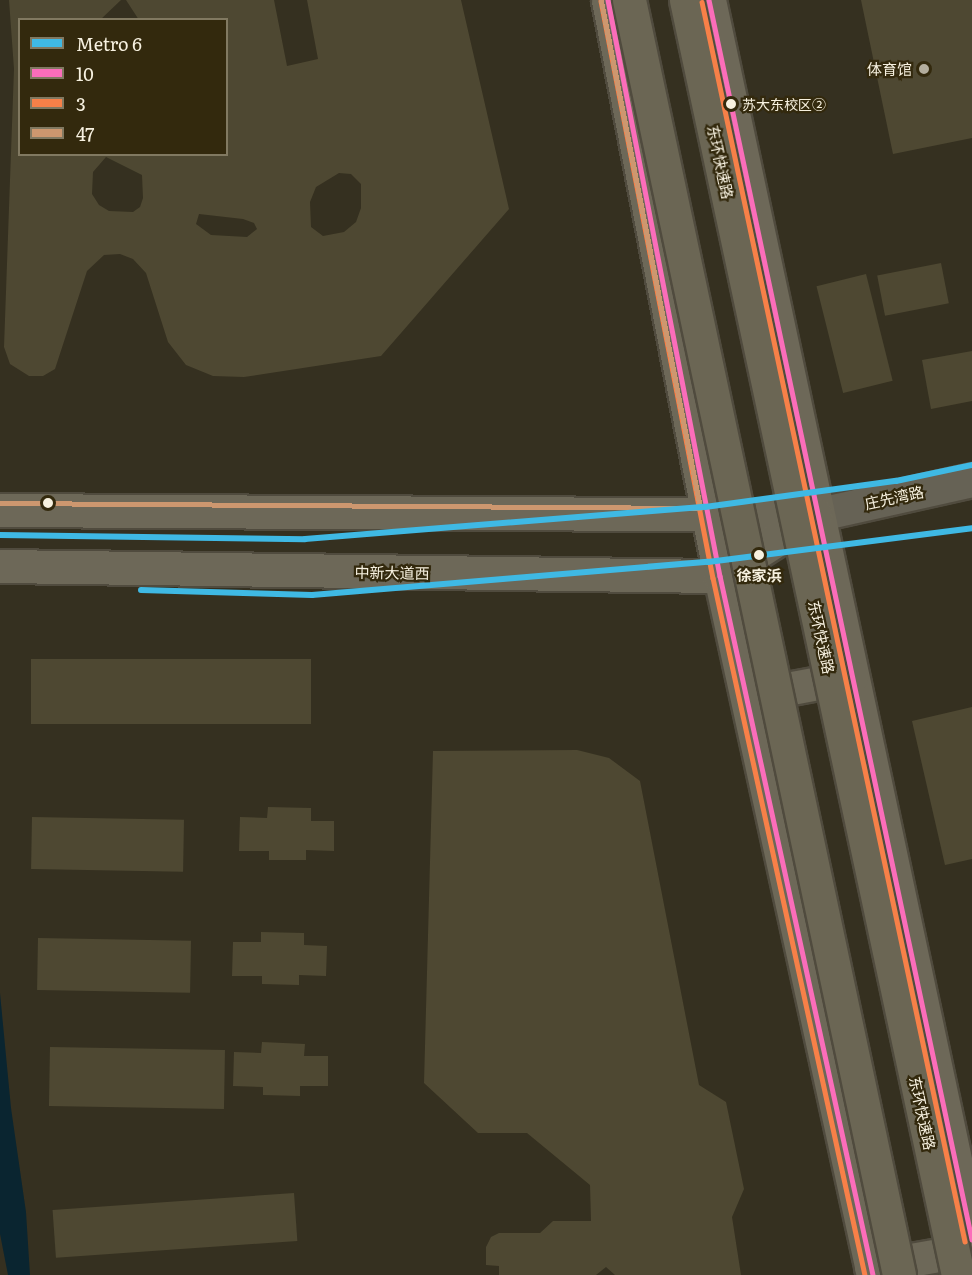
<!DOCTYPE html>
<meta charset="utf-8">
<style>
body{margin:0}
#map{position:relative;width:972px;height:1275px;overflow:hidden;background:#353020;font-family:Literata,"Noto Sans SC",serif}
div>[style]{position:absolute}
.water>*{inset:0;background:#0a2530}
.building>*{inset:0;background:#4e4832;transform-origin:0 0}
.roads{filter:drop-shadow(2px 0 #504b3e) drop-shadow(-2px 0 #504b3e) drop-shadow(0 2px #504b3e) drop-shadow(0 -2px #504b3e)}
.secondary>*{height:33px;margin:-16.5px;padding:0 16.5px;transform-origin:16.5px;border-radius:16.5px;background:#666255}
.primary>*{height:33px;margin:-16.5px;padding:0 16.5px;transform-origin:16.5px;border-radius:16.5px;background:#6d6858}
.bridges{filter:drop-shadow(2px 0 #504b3e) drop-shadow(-2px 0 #504b3e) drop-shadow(0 2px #504b3e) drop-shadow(0 -2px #504b3e)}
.highway-bridge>*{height:33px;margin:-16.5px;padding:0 16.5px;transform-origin:16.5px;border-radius:16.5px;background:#6b6654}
.bus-1>*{height:4.5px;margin:-2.25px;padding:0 2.25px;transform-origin:2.25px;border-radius:2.25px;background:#fb6dba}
.bus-2>*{height:4.5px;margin:-2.25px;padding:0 2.25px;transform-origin:2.25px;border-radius:2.25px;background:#f78048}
.bus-3>*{height:4.5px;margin:-2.25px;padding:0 2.25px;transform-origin:2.25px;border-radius:2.25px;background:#cd976f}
.metro-1>*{height:6px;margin:-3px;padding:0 3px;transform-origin:3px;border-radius:3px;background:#3fb9e4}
.dots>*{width:16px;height:16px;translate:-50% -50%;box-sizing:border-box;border:3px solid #33290d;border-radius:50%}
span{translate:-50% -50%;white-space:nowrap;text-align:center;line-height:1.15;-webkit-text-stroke:4.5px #33290d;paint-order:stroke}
.bus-label{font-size:14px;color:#f7f1e0}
.left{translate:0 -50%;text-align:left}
.poi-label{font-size:15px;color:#f7f1e0}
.right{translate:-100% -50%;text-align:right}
.street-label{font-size:15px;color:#f7f1e0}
.stop-label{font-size:15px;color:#f7f1e0;font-weight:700}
.legend{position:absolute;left:18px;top:18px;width:210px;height:138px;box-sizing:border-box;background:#33290d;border:2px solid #817961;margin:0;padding:8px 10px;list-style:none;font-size:18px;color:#f7f1e0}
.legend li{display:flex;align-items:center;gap:12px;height:30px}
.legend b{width:30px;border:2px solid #817961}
</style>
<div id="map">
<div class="water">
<div style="clip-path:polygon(0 993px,11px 1108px,26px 1212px,30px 1275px,8px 1275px,0 1234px)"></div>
</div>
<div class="building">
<div style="clip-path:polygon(evenodd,9px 0,121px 0,100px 20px,20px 20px,20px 154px,226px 154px,226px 20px,139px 20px,126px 0,274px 0,287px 66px,318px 59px,307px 0,461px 0,509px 209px,381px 356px,244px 377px,213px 376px,186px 365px,168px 342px,146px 273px,133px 259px,120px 254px,104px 255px,87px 271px,55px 369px,43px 376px,29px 376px,10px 364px,4px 347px,14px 69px,9px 0,106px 157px,142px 175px,143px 198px,140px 207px,133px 212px,109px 211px,99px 205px,92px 194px,93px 172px,106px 157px,9px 0,339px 173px,351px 174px,361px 184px,361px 208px,356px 222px,344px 232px,323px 236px,311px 227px,310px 202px,316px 187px,339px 173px,9px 0,199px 214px,243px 219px,254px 223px,257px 229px,247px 237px,211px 235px,196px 224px,199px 214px)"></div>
<div style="clip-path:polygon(861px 0,972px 0,972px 138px,893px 154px)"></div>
<div style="left:941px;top:263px;width:41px;height:65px;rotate:79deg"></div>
<div style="left:866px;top:274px;width:110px;height:51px;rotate:76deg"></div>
<div style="clip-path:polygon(972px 351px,972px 401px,931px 409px,922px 360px)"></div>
<div style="left:31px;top:659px;width:280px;height:65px"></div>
<div style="clip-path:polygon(972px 707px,972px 859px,945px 865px,912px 721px)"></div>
<div style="clip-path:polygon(577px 750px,609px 758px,640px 781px,699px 1085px,726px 1102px,744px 1189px,732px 1217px,741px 1275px,615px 1275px,606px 1267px,596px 1275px,499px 1275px,499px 1266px,486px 1265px,486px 1247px,491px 1237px,499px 1233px,540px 1233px,553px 1221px,591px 1221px,590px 1185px,527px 1133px,478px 1133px,424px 1083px,433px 751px)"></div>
<div style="clip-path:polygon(268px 807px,311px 808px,311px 821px,334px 821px,334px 851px,306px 850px,306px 860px,269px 860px,269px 851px,239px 851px,240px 817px,267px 818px)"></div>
<div style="left:32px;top:817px;width:152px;height:52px;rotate:1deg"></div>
<div style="clip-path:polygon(261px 932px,304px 933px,304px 945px,327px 946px,326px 976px,299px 975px,299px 985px,262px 984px,262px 976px,232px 976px,233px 942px,261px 942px)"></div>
<div style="left:38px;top:938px;width:153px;height:52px;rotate:1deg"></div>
<div style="clip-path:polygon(262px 1042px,305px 1044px,304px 1056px,328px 1056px,328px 1086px,300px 1086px,300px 1096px,263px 1095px,263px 1087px,233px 1086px,234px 1052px,261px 1053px)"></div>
<div style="left:50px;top:1047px;width:175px;height:59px;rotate:1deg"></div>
<div style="left:294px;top:1193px;width:48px;height:242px;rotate:86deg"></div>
</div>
<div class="roads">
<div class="secondary">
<div style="left:815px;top:515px;width:161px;rotate:-12.6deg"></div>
</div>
<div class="primary">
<div style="left:608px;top:0;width:587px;rotate:79deg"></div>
<div style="left:720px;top:576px;width:716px;rotate:77.65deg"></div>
<div style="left:709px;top:0;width:1267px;rotate:78.02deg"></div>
<div style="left:0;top:510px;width:815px;rotate:0.35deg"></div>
<div style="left:0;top:566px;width:720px;rotate:0.8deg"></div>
<div style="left:720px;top:576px;width:113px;rotate:-32.7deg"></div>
<div style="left:749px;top:696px;width:104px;rotate:-10.6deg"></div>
<div style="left:871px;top:1267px;width:103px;rotate:-10.1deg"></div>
</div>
</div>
<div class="bridges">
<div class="highway-bridge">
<div style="left:629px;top:0;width:1303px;rotate:78.04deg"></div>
<div style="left:686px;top:0;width:1304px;rotate:77.96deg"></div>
</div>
</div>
<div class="bus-1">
<div style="left:608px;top:0;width:587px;rotate:79deg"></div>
<div style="left:720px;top:576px;width:716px;rotate:77.65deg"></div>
<div style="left:709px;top:0;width:1267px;rotate:78.02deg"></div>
</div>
<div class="bus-2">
<div style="left:601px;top:1px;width:588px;rotate:79.02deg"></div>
<div style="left:713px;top:578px;width:713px;rotate:77.7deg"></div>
<div style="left:702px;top:2px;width:1267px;rotate:78.02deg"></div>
</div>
<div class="bus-3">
<div style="left:0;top:503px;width:700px;rotate:0.41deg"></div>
<div style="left:700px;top:508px;width:517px;rotate:-101.05deg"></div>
</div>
<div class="metro-1">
<div style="left:0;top:535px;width:305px;rotate:0.8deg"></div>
<div style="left:305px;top:539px;width:401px;rotate:-4.6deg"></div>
<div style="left:705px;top:507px;width:193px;rotate:-7.8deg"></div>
<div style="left:896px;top:481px;width:78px;rotate:-11.9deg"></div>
<div style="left:141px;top:590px;width:171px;rotate:1.7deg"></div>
<div style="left:312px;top:595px;width:397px;rotate:-4.8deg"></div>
<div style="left:708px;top:562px;width:266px;rotate:-7.3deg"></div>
</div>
<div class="dots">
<div style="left:924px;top:69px;background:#b3ad9d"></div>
<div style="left:731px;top:104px;background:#f7f1e0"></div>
<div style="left:48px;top:503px;background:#f7f1e0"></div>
<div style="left:759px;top:555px;background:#f7f1e0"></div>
</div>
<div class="bus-label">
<span class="left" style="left:742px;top:104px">苏大东校区②</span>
</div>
<div class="poi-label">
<span class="right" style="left:912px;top:69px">体育馆</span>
</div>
<div class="street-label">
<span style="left:721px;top:162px;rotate:78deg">东环快速路</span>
<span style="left:894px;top:497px;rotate:-12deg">庄先湾路</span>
<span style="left:392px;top:572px;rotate:1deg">中新大道西</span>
<span style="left:822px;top:637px;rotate:78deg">东环快速路</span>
<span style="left:923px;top:1113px;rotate:78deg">东环快速路</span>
</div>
<div class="stop-label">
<span style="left:759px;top:575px">徐家浜</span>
</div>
<ul class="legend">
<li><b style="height:8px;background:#3fb9e4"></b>Metro 6</li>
<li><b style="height:8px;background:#fb6dba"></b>10</li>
<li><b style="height:8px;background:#f78048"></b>3</li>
<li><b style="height:8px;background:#cd976f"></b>47</li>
</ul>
</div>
